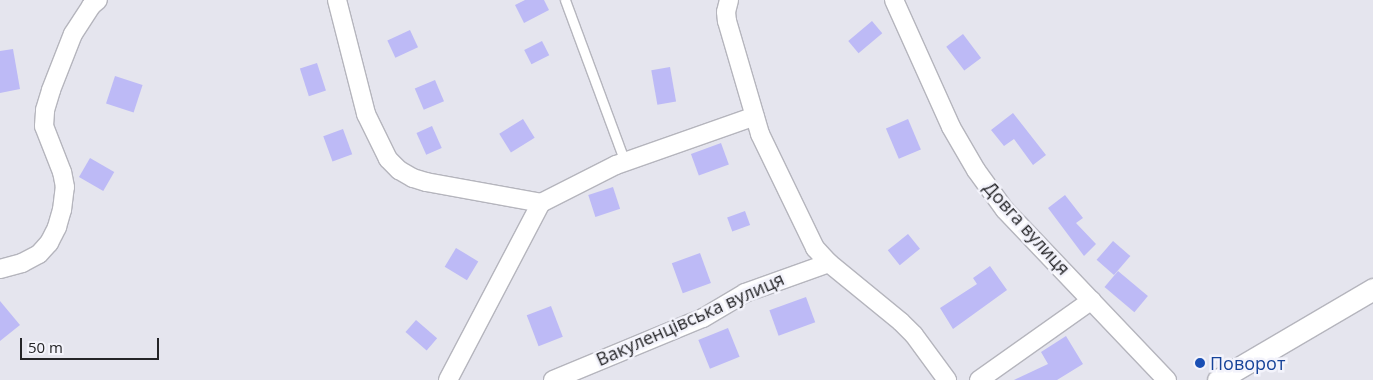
<!DOCTYPE html>
<meta charset="utf-8">
<style>
body{margin:0}
#map{position:relative;width:1373px;height:380px;overflow:hidden;background:#e5e5ee;font-family:"Open Sans",sans-serif}
div>[style]{position:absolute}
.building>*{inset:0;background:#bdbaf6;transform-origin:0 0}
.roads{filter:drop-shadow(1px 0 #b5b5bd) drop-shadow(-1px 0 #b5b5bd) drop-shadow(0 1px #b5b5bd) drop-shadow(0 -1px #b5b5bd)}
.service>*{height:9px;margin:-4.5px;padding:0 4.5px;transform-origin:4.5px;border-radius:4.5px;background:#fff}
.minor>*{height:18px;margin:-9px;padding:0 9px;transform-origin:9px;border-radius:9px;background:#fff}
.tertiary>*{height:21px;margin:-10.5px;padding:0 10.5px;transform-origin:10.5px;border-radius:10.5px;background:#fff}
.dots>*{width:14px;height:14px;translate:-50% -50%;box-sizing:border-box;border:2px solid #f3f3fb;border-radius:50%}
span{translate:-50% -50%;white-space:nowrap;text-align:center;line-height:1.15;-webkit-text-stroke:5px #f3f3fb;paint-order:stroke}
.street-label{font-size:18px;color:#242427}
.transit-label{font-size:18px;color:#164399}
.left{translate:0 -50%;text-align:left}
.scale{position:absolute;left:20px;top:338px;width:139px;height:22px;box-sizing:border-box;border:2px solid #242427;border-top:0;padding-left:6px;font-size:15px;line-height:18px;white-space:nowrap;color:#242427;-webkit-text-stroke:4px #f3f3fb;paint-order:stroke}
</style>
<div id="map">
<div class="building">
<div style="clip-path:polygon(525px 0,544px 0,549px 10px,524px 23px,515px 5px)"></div>
<div style="left:872px;top:21px;width:16px;height:31px;rotate:50deg"></div>
<div style="left:410px;top:30px;width:19px;height:25px;rotate:65deg"></div>
<div style="left:963px;top:34px;width:30px;height:21px;rotate:53deg"></div>
<div style="left:542px;top:41px;width:16px;height:20px;rotate:63deg"></div>
<div style="clip-path:polygon(13px 49px,20px 89px,0 93px,0 51px)"></div>
<div style="left:317px;top:63px;width:29px;height:18px;rotate:72deg"></div>
<div style="left:670px;top:67px;width:35px;height:19px;rotate:80deg"></div>
<div style="left:115px;top:76px;width:29px;height:29px;rotate:18deg"></div>
<div style="left:435px;top:80px;width:23px;height:22px;rotate:67deg"></div>
<div style="clip-path:polygon(1013px 113px,1046px 155px,1033px 165px,1014px 139px,1004px 146px,991px 130px)"></div>
<div style="left:523px;top:119px;width:22px;height:28px;rotate:58deg"></div>
<div style="left:908px;top:119px;width:33px;height:24px;rotate:67deg"></div>
<div style="left:432px;top:126px;width:24px;height:17px;rotate:66deg"></div>
<div style="left:343px;top:129px;width:27px;height:21px;rotate:70deg"></div>
<div style="left:721px;top:143px;width:23px;height:32px;rotate:70deg"></div>
<div style="left:90px;top:158px;width:28px;height:22px;rotate:30deg"></div>
<div style="left:613px;top:187px;width:23px;height:26px;rotate:72deg"></div>
<div style="clip-path:polygon(1065px 195px,1083px 218px,1076px 223px,1096px 244px,1084px 256px,1048px 208px)"></div>
<div style="left:745px;top:211px;width:15px;height:19px;rotate:70deg"></div>
<div style="left:908px;top:234px;width:19px;height:26px;rotate:51deg"></div>
<div style="left:1113px;top:241px;width:23px;height:25px;rotate:41deg"></div>
<div style="left:456px;top:248px;width:26px;height:22px;rotate:31deg"></div>
<div style="left:700px;top:253px;width:32px;height:30px;rotate:70deg"></div>
<div style="clip-path:polygon(990px 266px,1007px 290px,953px 329px,940px 308px,977px 284px,973px 278px)"></div>
<div style="left:1118px;top:271px;width:39px;height:21px;rotate:40deg"></div>
<div style="left:806px;top:297px;width:27px;height:39px;rotate:70deg"></div>
<div style="clip-path:polygon(0 301px,20px 325px,0 341px)"></div>
<div style="left:551px;top:306px;width:33px;height:26px;rotate:69deg"></div>
<div style="left:416px;top:320px;width:28px;height:16px;rotate:41deg"></div>
<div style="left:728px;top:328px;width:31px;height:32px;rotate:68deg"></div>
<div style="clip-path:polygon(1066px 336px,1083px 364px,1057px 380px,1014px 380px,1048px 364px,1041px 352px)"></div>
</div>
<div class="roads">
<div class="service">
<div style="left:565px;top:0;width:173px;rotate:69.7deg"></div>
</div>
<div class="minor">
<div style="left:337px;top:0;width:118px;rotate:75.7deg"></div>
<div style="left:366px;top:114px;width:50px;rotate:63.9deg"></div>
<div style="left:388px;top:159px;width:16px;rotate:45deg"></div>
<div style="left:399px;top:170px;width:16px;rotate:30deg"></div>
<div style="left:413px;top:178px;width:14px;rotate:17deg"></div>
<div style="left:426px;top:182px;width:117px;rotate:10.3deg"></div>
<div style="left:729px;top:0;width:12px;rotate:104deg"></div>
<div style="left:726px;top:12px;width:9px;rotate:84deg"></div>
<div style="left:727px;top:21px;width:118px;rotate:73.7deg"></div>
<div style="left:760px;top:134px;width:127px;rotate:64.2deg"></div>
<div style="left:815px;top:248px;width:21px;rotate:47deg"></div>
<div style="left:829px;top:263px;width:93px;rotate:39.3deg"></div>
<div style="left:901px;top:322px;width:18px;rotate:45deg"></div>
<div style="left:914px;top:335px;width:56px;rotate:53.7deg"></div>
<div style="left:894px;top:0;width:139px;rotate:65.8deg"></div>
<div style="left:951px;top:127px;width:50px;rotate:59.8deg"></div>
<div style="left:976px;top:170px;width:49px;rotate:54.1deg"></div>
<div style="left:1005px;top:210px;width:235px;rotate:46.4deg"></div>
<div style="left:0;top:269px;width:23px;rotate:-15deg"></div>
<div style="left:22px;top:263px;width:19px;rotate:-28deg"></div>
<div style="left:39px;top:254px;width:15px;rotate:-48deg"></div>
<div style="left:49px;top:243px;width:18px;rotate:-63deg"></div>
<div style="left:57px;top:227px;width:18px;rotate:-74deg"></div>
<div style="left:62px;top:210px;width:23px;rotate:-83deg"></div>
<div style="left:65px;top:187px;width:15px;rotate:-101deg"></div>
<div style="left:62px;top:172px;width:49px;rotate:-111.4deg"></div>
<div style="left:44px;top:126px;width:16px;rotate:-86deg"></div>
<div style="left:45px;top:110px;width:21px;rotate:-73deg"></div>
<div style="left:51px;top:90px;width:60px;rotate:-68.6deg"></div>
<div style="left:73px;top:34px;width:33px;rotate:-57deg"></div>
<div style="left:91px;top:6px;width:9px;rotate:-41deg"></div>
<div style="left:448px;top:380px;width:200px;rotate:-62.3deg"></div>
<div style="left:541px;top:203px;width:84px;rotate:-26.9deg"></div>
<div style="left:616px;top:165px;width:147px;rotate:-19.4deg"></div>
<div style="left:553px;top:380px;width:162px;rotate:-22.5deg"></div>
<div style="left:703px;top:318px;width:49px;rotate:-30.8deg"></div>
<div style="left:745px;top:293px;width:89px;rotate:-19.7deg"></div>
<div style="left:979px;top:380px;width:138px;rotate:-35.3deg"></div>
</div>
<div class="tertiary">
<div style="left:1218px;top:380px;width:180px;rotate:-30.4deg"></div>
</div>
</div>
<div class="dots">
<div style="left:1200px;top:363px;background:#1a4fb4"></div>
</div>
<div class="street-label">
<span style="left:1027px;top:228px;rotate:48deg">Довга вулиця</span>
<span style="left:690px;top:319px;rotate:-24deg">Вакуленцівська вулиця</span>
</div>
<div class="transit-label">
<span class="left" style="left:1210px;top:363px">Поворот</span>
</div>
<div class="scale">50 m</div>
</div>
